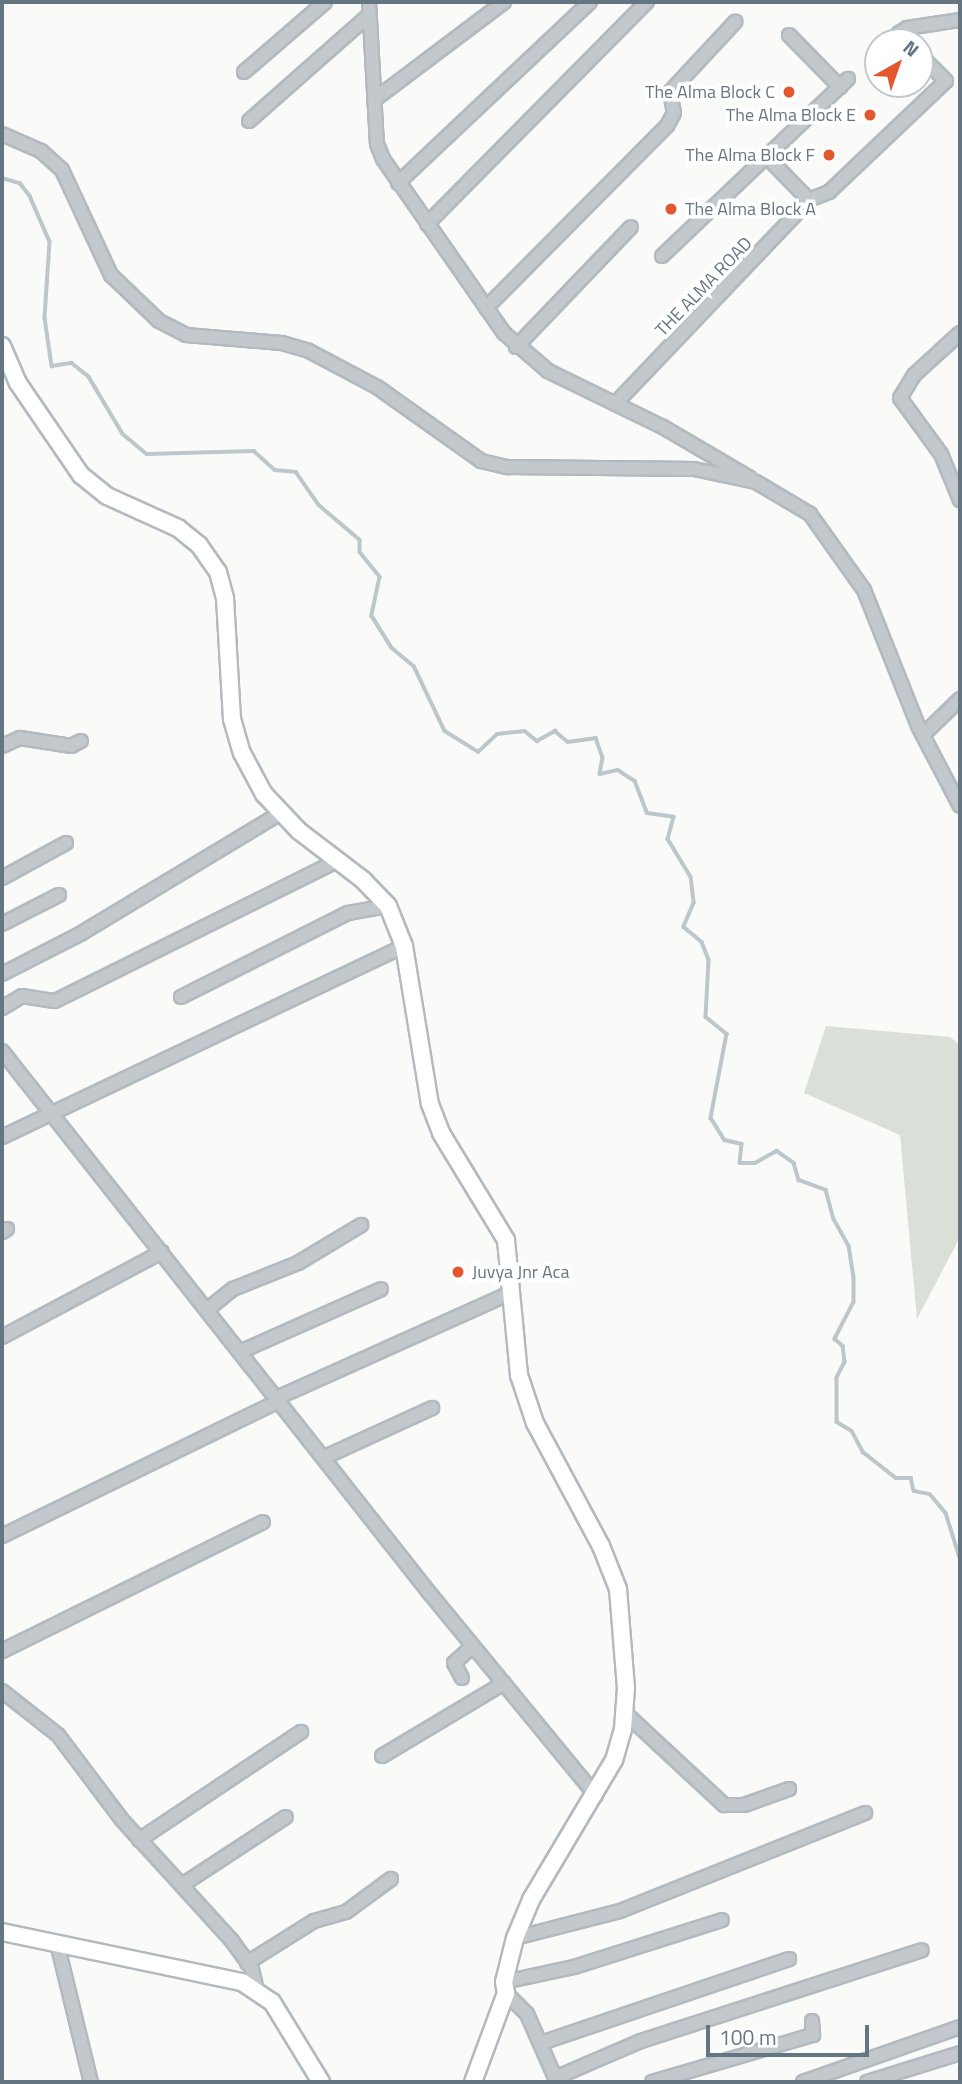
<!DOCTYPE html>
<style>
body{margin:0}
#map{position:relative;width:962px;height:2084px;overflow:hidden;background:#fafaf8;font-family:"Titillium Web",sans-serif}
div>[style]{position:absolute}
.green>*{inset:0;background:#dadfd7}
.stream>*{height:3.5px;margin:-1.75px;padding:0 1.75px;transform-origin:1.75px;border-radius:1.75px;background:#bbc7cb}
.roads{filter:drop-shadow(2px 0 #b3babf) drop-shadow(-2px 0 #b3babf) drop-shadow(0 2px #b3babf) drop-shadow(0 -2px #b3babf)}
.street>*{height:12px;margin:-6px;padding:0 6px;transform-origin:6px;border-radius:6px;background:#c3c8cc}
.secondary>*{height:16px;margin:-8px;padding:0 8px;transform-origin:8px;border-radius:8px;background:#fff}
.dots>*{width:19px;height:19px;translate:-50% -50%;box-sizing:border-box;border:4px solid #fff;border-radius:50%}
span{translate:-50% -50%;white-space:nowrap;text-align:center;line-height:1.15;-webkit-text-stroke:7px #fff;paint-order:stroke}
.poi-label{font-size:18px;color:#657683}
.right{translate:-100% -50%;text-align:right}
.left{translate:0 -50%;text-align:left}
.street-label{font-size:18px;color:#657683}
.frame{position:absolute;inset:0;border:4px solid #657683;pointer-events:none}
.north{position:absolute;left:864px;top:28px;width:70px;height:70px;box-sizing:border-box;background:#fff;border:2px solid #c1c8cd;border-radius:50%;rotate:40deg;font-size:19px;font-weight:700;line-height:28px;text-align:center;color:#657683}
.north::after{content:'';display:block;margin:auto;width:24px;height:32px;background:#e4572e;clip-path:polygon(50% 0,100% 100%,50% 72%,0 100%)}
.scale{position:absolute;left:706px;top:2025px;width:163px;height:32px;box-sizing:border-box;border:4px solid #657683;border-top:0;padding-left:9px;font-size:21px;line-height:24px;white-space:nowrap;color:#657683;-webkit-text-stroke:5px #fff;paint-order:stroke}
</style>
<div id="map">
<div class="green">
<div style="clip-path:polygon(826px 1026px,950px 1037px,960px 1045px,960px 1237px,917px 1319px,900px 1135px,804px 1093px)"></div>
</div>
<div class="stream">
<div style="left:2px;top:178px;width:19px;rotate:16deg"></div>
<div style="left:20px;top:183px;width:16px;rotate:52deg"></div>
<div style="left:30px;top:196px;width:50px;rotate:66.5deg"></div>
<div style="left:50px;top:242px;width:76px;rotate:93.8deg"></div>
<div style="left:45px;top:318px;width:49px;rotate:81.7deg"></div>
<div style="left:52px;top:366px;width:20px;rotate:-9deg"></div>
<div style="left:72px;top:363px;width:22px;rotate:39deg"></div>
<div style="left:89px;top:377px;width:66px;rotate:59.2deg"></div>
<div style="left:123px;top:434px;width:31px;rotate:40deg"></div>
<div style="left:147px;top:454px;width:107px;rotate:-1.6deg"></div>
<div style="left:254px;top:451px;width:28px;rotate:42deg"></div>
<div style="left:275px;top:470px;width:21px;rotate:5deg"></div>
<div style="left:296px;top:472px;width:40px;rotate:55.1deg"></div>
<div style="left:319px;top:505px;width:54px;rotate:40.5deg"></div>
<div style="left:360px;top:540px;width:12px;rotate:90deg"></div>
<div style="left:360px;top:552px;width:32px;rotate:51deg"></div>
<div style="left:380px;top:577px;width:40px;rotate:102deg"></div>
<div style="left:372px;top:616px;width:36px;rotate:58deg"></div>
<div style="left:391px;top:647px;width:30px;rotate:40deg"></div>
<div style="left:414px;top:666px;width:72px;rotate:64.5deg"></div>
<div style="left:445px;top:731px;width:39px;rotate:32deg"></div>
<div style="left:478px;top:752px;width:26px;rotate:-43deg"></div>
<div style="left:497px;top:734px;width:28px;rotate:-6deg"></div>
<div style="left:525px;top:731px;width:16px;rotate:40deg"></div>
<div style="left:537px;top:741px;width:21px;rotate:-29deg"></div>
<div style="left:555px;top:731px;width:17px;rotate:40deg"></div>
<div style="left:568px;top:742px;width:28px;rotate:-8deg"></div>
<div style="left:596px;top:738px;width:21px;rotate:71deg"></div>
<div style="left:603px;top:758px;width:16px;rotate:101deg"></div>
<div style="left:600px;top:774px;width:18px;rotate:-13deg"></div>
<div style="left:618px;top:770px;width:20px;rotate:33deg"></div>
<div style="left:635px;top:781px;width:34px;rotate:69deg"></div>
<div style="left:647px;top:813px;width:27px;rotate:8deg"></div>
<div style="left:674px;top:817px;width:23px;rotate:105deg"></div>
<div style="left:668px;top:839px;width:44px;rotate:58.8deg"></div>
<div style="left:691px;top:877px;width:26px;rotate:83deg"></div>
<div style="left:694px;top:903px;width:26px;rotate:113deg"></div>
<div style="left:684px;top:927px;width:23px;rotate:40deg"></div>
<div style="left:702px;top:942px;width:19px;rotate:69deg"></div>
<div style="left:709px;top:960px;width:57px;rotate:93deg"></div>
<div style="left:706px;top:1017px;width:27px;rotate:39deg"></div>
<div style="left:727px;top:1034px;width:86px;rotate:100.8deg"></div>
<div style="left:711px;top:1118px;width:26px;rotate:58deg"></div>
<div style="left:725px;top:1140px;width:17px;rotate:13deg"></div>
<div style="left:742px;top:1144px;width:19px;rotate:96deg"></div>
<div style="left:740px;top:1163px;width:15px"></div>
<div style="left:755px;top:1163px;width:25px;rotate:-29deg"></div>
<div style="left:777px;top:1151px;width:21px;rotate:35deg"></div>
<div style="left:794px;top:1163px;width:18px;rotate:74deg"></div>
<div style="left:799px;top:1180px;width:29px;rotate:20deg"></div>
<div style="left:826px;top:1190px;width:30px;rotate:75deg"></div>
<div style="left:834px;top:1219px;width:31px;rotate:61deg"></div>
<div style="left:849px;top:1246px;width:32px;rotate:81deg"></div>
<div style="left:854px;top:1278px;width:24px;rotate:90deg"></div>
<div style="left:854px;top:1302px;width:42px;rotate:117.2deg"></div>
<div style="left:835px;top:1339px;width:11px;rotate:41deg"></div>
<div style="left:843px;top:1346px;width:16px;rotate:83deg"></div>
<div style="left:845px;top:1362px;width:18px;rotate:117deg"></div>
<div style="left:837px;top:1378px;width:44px;rotate:90deg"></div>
<div style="left:837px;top:1422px;width:17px;rotate:31deg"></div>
<div style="left:852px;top:1431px;width:24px;rotate:62deg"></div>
<div style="left:863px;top:1452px;width:42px;rotate:38.2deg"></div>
<div style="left:896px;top:1478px;width:15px"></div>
<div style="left:911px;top:1478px;width:13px;rotate:77deg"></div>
<div style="left:914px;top:1491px;width:16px;rotate:11deg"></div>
<div style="left:930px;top:1494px;width:25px;rotate:50deg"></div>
<div style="left:946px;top:1513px;width:47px;rotate:72.7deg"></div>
</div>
<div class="roads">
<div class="street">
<div style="left:369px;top:2px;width:142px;rotate:86.8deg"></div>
<div style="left:377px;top:144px;width:16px;rotate:68deg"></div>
<div style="left:383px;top:159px;width:212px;rotate:55.2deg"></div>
<div style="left:504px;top:333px;width:58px;rotate:40.8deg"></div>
<div style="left:548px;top:371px;width:128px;rotate:26deg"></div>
<div style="left:663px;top:427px;width:101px;rotate:30.4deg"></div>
<div style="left:789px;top:35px;width:73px;rotate:45.6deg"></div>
<div style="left:907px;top:42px;width:12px;rotate:-132deg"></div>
<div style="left:899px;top:33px;width:9px;rotate:-32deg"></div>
<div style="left:907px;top:28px;width:54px;rotate:-8.6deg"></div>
<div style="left:244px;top:72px;width:107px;rotate:-40.8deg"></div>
<div style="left:374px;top:100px;width:163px;rotate:-37deg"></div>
<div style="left:249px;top:121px;width:159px;rotate:-41.4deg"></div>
<div style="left:2px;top:134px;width:43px;rotate:23.6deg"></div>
<div style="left:41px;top:151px;width:28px;rotate:42deg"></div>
<div style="left:62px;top:170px;width:116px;rotate:65deg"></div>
<div style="left:111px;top:275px;width:66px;rotate:43.8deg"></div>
<div style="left:159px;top:321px;width:30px;rotate:27deg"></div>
<div style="left:186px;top:335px;width:96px;rotate:4.8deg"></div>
<div style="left:282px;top:343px;width:26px;rotate:16deg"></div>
<div style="left:307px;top:350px;width:79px;rotate:27.9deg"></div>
<div style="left:377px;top:387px;width:128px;rotate:35.4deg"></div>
<div style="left:481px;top:461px;width:28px;rotate:13deg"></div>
<div style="left:508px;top:467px;width:186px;rotate:0.6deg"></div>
<div style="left:694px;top:469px;width:63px;rotate:11.8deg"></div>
<div style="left:756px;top:482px;width:63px;rotate:30.7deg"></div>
<div style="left:810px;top:514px;width:93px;rotate:54.6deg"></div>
<div style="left:864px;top:590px;width:146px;rotate:68.3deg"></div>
<div style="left:918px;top:726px;width:90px;rotate:62.3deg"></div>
<div style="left:767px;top:157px;width:60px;rotate:45.7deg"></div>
<div style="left:398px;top:183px;width:264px;rotate:-43.3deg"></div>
<div style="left:427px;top:224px;width:313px;rotate:-45.3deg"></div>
<div style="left:662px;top:256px;width:257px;rotate:-43.6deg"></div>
<div style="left:486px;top:308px;width:257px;rotate:-45.2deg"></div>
<div style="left:667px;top:126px;width:15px;rotate:-62deg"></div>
<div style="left:674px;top:113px;width:21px;rotate:-101deg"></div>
<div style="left:670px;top:92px;width:96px;rotate:-47.1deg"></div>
<div style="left:960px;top:333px;width:62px;rotate:137.6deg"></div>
<div style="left:914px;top:375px;width:27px;rotate:121deg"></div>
<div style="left:900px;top:398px;width:69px;rotate:53.8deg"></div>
<div style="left:941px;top:454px;width:50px;rotate:67.6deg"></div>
<div style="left:516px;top:347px;width:166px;rotate:-46.2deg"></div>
<div style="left:615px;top:404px;width:282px;rotate:-46.4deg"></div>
<div style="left:809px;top:200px;width:22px;rotate:-22deg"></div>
<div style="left:829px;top:192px;width:161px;rotate:-43.5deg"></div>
<div style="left:946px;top:81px;width:37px;rotate:-135deg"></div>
<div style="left:923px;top:735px;width:52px;rotate:-44.2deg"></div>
<div style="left:2px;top:746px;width:20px;rotate:-24deg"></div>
<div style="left:20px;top:738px;width:52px;rotate:8.9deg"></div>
<div style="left:71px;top:746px;width:11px;rotate:-27deg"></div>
<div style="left:2px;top:878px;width:73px;rotate:-28.7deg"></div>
<div style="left:2px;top:924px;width:64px;rotate:-27deg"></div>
<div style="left:2px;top:974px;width:88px;rotate:-27.1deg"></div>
<div style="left:80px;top:934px;width:236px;rotate:-31.1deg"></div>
<div style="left:181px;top:997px;width:187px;rotate:-26.7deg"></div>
<div style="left:348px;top:913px;width:41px;rotate:-9.9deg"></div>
<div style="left:2px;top:1008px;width:23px;rotate:-31deg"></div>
<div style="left:22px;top:996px;width:33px;rotate:9deg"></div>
<div style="left:55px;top:1001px;width:315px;rotate:-26.4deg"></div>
<div style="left:2px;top:1051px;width:686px;rotate:51.74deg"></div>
<div style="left:427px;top:1590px;width:266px;rotate:50.6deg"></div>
<div style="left:2px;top:1137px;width:445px;rotate:-25.4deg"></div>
<div style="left:2px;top:1232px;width:6px;rotate:-31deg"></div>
<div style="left:208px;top:1309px;width:32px;rotate:-39deg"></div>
<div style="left:233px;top:1289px;width:70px;rotate:-21.8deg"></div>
<div style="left:298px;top:1263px;width:74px;rotate:-31.1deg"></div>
<div style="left:2px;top:1337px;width:181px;rotate:-28deg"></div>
<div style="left:242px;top:1351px;width:152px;rotate:-24deg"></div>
<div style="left:279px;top:1397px;width:256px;rotate:-24.2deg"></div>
<div style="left:325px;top:1457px;width:118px;rotate:-24.6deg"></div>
<div style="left:2px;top:1536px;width:310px;rotate:-26deg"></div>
<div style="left:2px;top:1651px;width:291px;rotate:-26.3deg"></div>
<div style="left:462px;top:1678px;width:17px;rotate:-118deg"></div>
<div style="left:454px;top:1663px;width:25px;rotate:-42deg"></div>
<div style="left:2px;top:1691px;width:71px;rotate:38.2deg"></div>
<div style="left:58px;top:1735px;width:106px;rotate:53deg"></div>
<div style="left:122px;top:1820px;width:164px;rotate:47.7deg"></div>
<div style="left:232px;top:1941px;width:34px;rotate:54deg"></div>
<div style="left:252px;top:1969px;width:22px;rotate:77deg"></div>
<div style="left:624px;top:1712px;width:137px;rotate:42.9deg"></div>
<div style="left:724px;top:1805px;width:20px"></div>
<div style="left:744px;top:1805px;width:48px;rotate:-19.6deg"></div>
<div style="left:382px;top:1756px;width:142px;rotate:-30.9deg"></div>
<div style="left:139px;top:1840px;width:195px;rotate:-33.7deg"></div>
<div style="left:182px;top:1885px;width:124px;rotate:-33.2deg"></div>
<div style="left:515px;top:1938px;width:108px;rotate:-14.4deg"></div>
<div style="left:620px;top:1911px;width:264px;rotate:-21.8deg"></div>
<div style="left:57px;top:1943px;width:143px;rotate:76.3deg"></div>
<div style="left:247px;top:1963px;width:79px;rotate:-32.1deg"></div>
<div style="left:314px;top:1921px;width:33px;rotate:-16deg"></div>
<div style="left:346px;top:1912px;width:56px;rotate:-36.3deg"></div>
<div style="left:504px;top:1982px;width:72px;rotate:-12.1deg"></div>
<div style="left:574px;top:1967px;width:155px;rotate:-17.6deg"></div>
<div style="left:506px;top:1993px;width:30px;rotate:45deg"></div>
<div style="left:527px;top:2014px;width:74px;rotate:66.2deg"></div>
<div style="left:541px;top:2043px;width:262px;rotate:-18.7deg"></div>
<div style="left:555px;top:2078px;width:94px;rotate:-23.3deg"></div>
<div style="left:641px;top:2041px;width:295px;rotate:-17.9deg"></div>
<div style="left:652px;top:2082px;width:168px;rotate:-16.3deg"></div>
<div style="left:813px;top:2035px;width:14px;rotate:-94deg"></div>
<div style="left:803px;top:2082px;width:166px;rotate:-19.3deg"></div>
<div style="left:867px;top:2082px;width:97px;rotate:-17.3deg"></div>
</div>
<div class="secondary">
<div style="left:2px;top:346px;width:40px;rotate:66.6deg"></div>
<div style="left:18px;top:383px;width:112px;rotate:55.6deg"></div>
<div style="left:81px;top:475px;width:33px;rotate:39deg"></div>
<div style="left:107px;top:496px;width:78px;rotate:24.3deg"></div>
<div style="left:178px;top:528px;width:27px;rotate:39deg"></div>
<div style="left:199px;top:545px;width:33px;rotate:55deg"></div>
<div style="left:218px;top:572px;width:27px;rotate:75deg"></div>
<div style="left:225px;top:598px;width:121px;rotate:86.7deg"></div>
<div style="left:232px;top:719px;width:35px;rotate:74deg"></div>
<div style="left:242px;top:753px;width:47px;rotate:61.8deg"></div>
<div style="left:264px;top:794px;width:51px;rotate:46.6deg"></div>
<div style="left:299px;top:831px;width:81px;rotate:37.4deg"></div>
<div style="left:363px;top:880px;width:36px;rotate:46deg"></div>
<div style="left:388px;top:906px;width:43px;rotate:68.2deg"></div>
<div style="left:404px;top:946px;width:160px;rotate:80.7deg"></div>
<div style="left:430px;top:1104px;width:31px;rotate:69deg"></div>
<div style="left:441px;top:1133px;width:125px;rotate:58.7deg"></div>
<div style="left:506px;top:1240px;width:136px;rotate:84.5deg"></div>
<div style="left:519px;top:1375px;width:51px;rotate:71.6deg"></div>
<div style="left:535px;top:1423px;width:140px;rotate:61.8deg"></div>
<div style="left:601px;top:1546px;width:46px;rotate:68.4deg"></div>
<div style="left:618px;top:1589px;width:99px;rotate:85.4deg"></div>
<div style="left:626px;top:1688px;width:41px;rotate:94.2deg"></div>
<div style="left:623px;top:1729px;width:32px;rotate:106deg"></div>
<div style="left:614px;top:1760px;width:163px;rotate:120.7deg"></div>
<div style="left:531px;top:1900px;width:41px;rotate:112.8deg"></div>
<div style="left:515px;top:1938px;width:45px;rotate:104deg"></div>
<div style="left:504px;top:1982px;width:11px;rotate:80deg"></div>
<div style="left:506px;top:1993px;width:95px;rotate:110.3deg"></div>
<div style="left:2px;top:1932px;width:245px;rotate:11.8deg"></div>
<div style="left:242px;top:1982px;width:36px;rotate:34deg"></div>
<div style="left:272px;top:2002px;width:94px;rotate:58.5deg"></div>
</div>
</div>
<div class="dots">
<div style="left:789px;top:92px;background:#e4572e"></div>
<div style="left:870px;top:115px;background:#e4572e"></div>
<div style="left:829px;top:155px;background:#e4572e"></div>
<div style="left:671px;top:209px;background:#e4572e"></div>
<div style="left:458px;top:1272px;background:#e4572e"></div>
</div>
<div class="poi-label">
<span class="right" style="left:775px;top:92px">The Alma Block C</span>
<span class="right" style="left:856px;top:115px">The Alma Block E</span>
<span class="right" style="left:815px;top:155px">The Alma Block F</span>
<span class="left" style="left:685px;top:209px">The Alma Block A</span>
<span class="left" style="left:472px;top:1272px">Juvya Jnr Aca</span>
</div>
<div class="street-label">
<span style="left:704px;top:287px;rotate:-46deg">THE ALMA ROAD</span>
</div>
<div class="frame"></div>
<div class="north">N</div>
<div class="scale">100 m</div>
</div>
